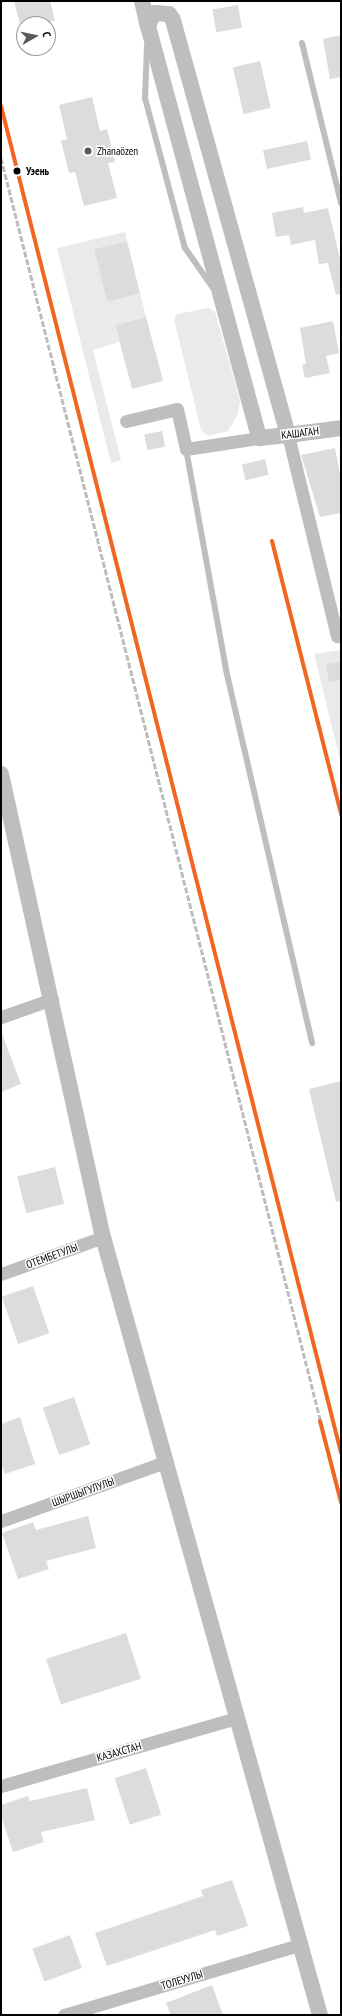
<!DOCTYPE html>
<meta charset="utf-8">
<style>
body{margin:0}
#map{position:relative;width:342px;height:2016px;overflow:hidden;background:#fff;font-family:"PT Sans Narrow",sans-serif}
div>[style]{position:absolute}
.green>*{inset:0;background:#eaeaea}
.building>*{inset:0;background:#dcdcdc;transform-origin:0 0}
.service>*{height:6px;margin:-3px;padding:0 3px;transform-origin:3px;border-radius:3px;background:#bebebe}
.minor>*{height:13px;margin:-6.5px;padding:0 6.5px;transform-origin:6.5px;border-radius:6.5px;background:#bebebe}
.tertiary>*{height:16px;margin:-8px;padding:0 8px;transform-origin:8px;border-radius:8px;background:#bebebe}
.rail>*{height:3px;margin-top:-1.5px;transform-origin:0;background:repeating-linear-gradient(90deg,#bdbdbd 0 6px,transparent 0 8px)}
.rail-1>*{height:4px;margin:-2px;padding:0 2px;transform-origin:2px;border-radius:2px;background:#f26522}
.dots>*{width:11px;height:11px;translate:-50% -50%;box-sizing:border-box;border:2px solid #fff;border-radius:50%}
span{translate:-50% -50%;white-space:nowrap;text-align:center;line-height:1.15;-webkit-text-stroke:3px #fff;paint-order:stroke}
.poi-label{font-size:11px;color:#000}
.left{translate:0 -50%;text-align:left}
.stop-label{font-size:11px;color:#000;font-weight:700}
.street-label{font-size:11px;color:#000}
.frame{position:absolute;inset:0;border:2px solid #000;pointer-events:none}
.north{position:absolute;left:16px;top:16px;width:40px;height:40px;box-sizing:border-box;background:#fff;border:1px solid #999;border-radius:50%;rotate:81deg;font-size:11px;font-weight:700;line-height:16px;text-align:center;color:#000}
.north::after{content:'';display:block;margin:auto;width:14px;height:18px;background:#595959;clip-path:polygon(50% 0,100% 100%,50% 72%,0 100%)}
</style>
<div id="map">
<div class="green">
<div style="clip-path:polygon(125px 232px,127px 241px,94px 250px,107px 301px,140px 293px,146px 317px,115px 325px,119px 342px,93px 350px,121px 460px,111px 463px,57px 248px)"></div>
<div style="clip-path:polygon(209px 308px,215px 312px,240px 400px,238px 414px,228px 431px,208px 436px,201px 430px,174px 319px,177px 314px)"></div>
<div style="clip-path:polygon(339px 650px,341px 656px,341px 764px,314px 654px)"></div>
</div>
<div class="building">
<div style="clip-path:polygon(14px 1px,50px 1px,55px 21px,20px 24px)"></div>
<div style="left:238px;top:5px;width:23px;height:26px;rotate:80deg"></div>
<div style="clip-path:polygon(341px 35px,341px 77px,330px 79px,323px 39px)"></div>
<div style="left:260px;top:61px;width:48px;height:28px;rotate:77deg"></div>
<div style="clip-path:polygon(92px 97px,100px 131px,107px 129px,115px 162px,108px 163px,117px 198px,84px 206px,75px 172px,69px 173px,61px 141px,67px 139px,59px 105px)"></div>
<div style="left:307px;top:141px;width:19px;height:45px;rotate:78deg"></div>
<div style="clip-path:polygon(303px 207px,304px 213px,328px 208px,341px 263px,341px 294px,336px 295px,328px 263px,319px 264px,315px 240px,291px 245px,289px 235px,276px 237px,272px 213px)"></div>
<div style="left:127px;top:241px;width:54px;height:34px;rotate:76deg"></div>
<div style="left:146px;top:317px;width:66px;height:32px;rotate:75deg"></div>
<div style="clip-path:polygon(333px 321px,339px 353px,326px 356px,330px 373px,305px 378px,302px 365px,306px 364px,300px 328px)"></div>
<div style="left:162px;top:431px;width:16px;height:18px;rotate:79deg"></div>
<div style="clip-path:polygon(335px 448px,341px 479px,341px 513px,320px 517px,301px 455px)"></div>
<div style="left:265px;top:459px;width:16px;height:24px;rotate:76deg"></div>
<div style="clip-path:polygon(340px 662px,341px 680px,329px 682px,326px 664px)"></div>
<div style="clip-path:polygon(2px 1034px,21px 1084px,1px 1092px,1px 1035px)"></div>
<div style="clip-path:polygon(341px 1081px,341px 1201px,336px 1202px,309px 1089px)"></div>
<div style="left:55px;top:1167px;width:38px;height:39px;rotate:76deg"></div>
<div style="left:33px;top:1286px;width:50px;height:33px;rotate:71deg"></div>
<div style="left:74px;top:1397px;width:50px;height:33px;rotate:71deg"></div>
<div style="clip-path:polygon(20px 1417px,35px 1464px,5px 1474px,1px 1464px,1px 1424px)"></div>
<div style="clip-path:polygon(88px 1516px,96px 1548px,46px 1561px,49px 1569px,18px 1579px,2px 1533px,33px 1522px,36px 1530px)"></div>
<div style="left:126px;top:1633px;width:48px;height:84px;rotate:72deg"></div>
<div style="left:146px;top:1768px;width:49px;height:33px;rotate:72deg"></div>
<div style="clip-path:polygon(87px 1788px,95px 1820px,41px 1832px,44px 1842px,13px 1852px,1px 1816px,1px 1805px,28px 1796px,30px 1801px)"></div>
<div style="clip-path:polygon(232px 1880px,248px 1926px,217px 1936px,215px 1930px,107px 1966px,95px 1933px,203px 1896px,201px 1890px)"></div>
<div style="left:70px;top:1935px;width:35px;height:40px;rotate:70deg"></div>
<div style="clip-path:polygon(212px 1985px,223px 2015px,171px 2015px,166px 2003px)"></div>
</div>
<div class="service">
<div style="left:302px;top:43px;width:165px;rotate:76.3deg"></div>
<div style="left:147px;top:46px;width:52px;rotate:92.2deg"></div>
<div style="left:145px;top:98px;width:155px;rotate:75.1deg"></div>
<div style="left:185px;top:248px;width:49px;rotate:55deg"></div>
<div style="left:186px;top:449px;width:225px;rotate:79.7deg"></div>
<div style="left:226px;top:670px;width:383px;rotate:77deg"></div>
</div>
<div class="minor">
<div style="left:126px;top:421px;width:52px;rotate:-13.2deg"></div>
<div style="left:177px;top:409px;width:41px;rotate:77.3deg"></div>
<div style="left:186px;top:449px;width:74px;rotate:-8.6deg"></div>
<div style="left:288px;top:435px;width:207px;rotate:76.3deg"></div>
<div style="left:1px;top:1017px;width:54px;rotate:-19.4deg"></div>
<div style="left:1px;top:1274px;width:109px;rotate:-19.9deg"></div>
<div style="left:1px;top:1521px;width:174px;rotate:-19.8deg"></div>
<div style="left:1px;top:1786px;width:245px;rotate:-16.1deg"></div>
<div style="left:64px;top:2015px;width:245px;rotate:-16.6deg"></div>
</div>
<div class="tertiary">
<div style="left:142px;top:1px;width:26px;rotate:77deg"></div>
<div style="left:288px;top:435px;width:431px;rotate:-105.5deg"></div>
<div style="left:173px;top:20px;width:7px;rotate:-124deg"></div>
<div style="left:169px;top:14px;width:15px;rotate:-176deg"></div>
<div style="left:154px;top:13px;width:14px;rotate:115deg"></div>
<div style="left:148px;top:26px;width:427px;rotate:74.9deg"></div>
<div style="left:259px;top:438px;width:29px;rotate:-6deg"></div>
<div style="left:288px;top:435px;width:53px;rotate:-7.5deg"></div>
<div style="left:1px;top:774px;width:474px;rotate:77.6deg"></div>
<div style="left:103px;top:1237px;width:808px;rotate:74.42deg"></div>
</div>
<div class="rail">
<div style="left:1px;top:158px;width:1386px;rotate:75.8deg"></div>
<div style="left:272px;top:541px;width:282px;rotate:75.8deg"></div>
</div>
<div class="rail-1">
<div style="left:1px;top:106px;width:1389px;rotate:75.83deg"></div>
<div style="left:272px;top:541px;width:282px;rotate:75.8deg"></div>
<div style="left:320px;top:1421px;width:84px;rotate:75.5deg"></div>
</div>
<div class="dots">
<div style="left:88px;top:151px;background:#595959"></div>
<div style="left:17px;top:171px;background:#000"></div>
</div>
<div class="poi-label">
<span class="left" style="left:97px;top:151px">Zhanaözen</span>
</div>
<div class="stop-label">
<span class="left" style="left:26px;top:171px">Уэень</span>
</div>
<div class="street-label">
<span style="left:300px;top:433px;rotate:-7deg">КАШАГАН</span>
<span style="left:52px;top:1256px;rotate:-20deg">ОТЕМБЕТУЛЫ</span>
<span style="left:83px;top:1492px;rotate:-20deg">ШЫРШЫГУЛУЛЫ</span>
<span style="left:119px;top:1752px;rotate:-16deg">КАЗАХСТАН</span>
<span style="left:182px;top:1980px;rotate:-17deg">ТОЛЕУУЛЫ</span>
</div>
<div class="frame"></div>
<div class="north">С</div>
</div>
